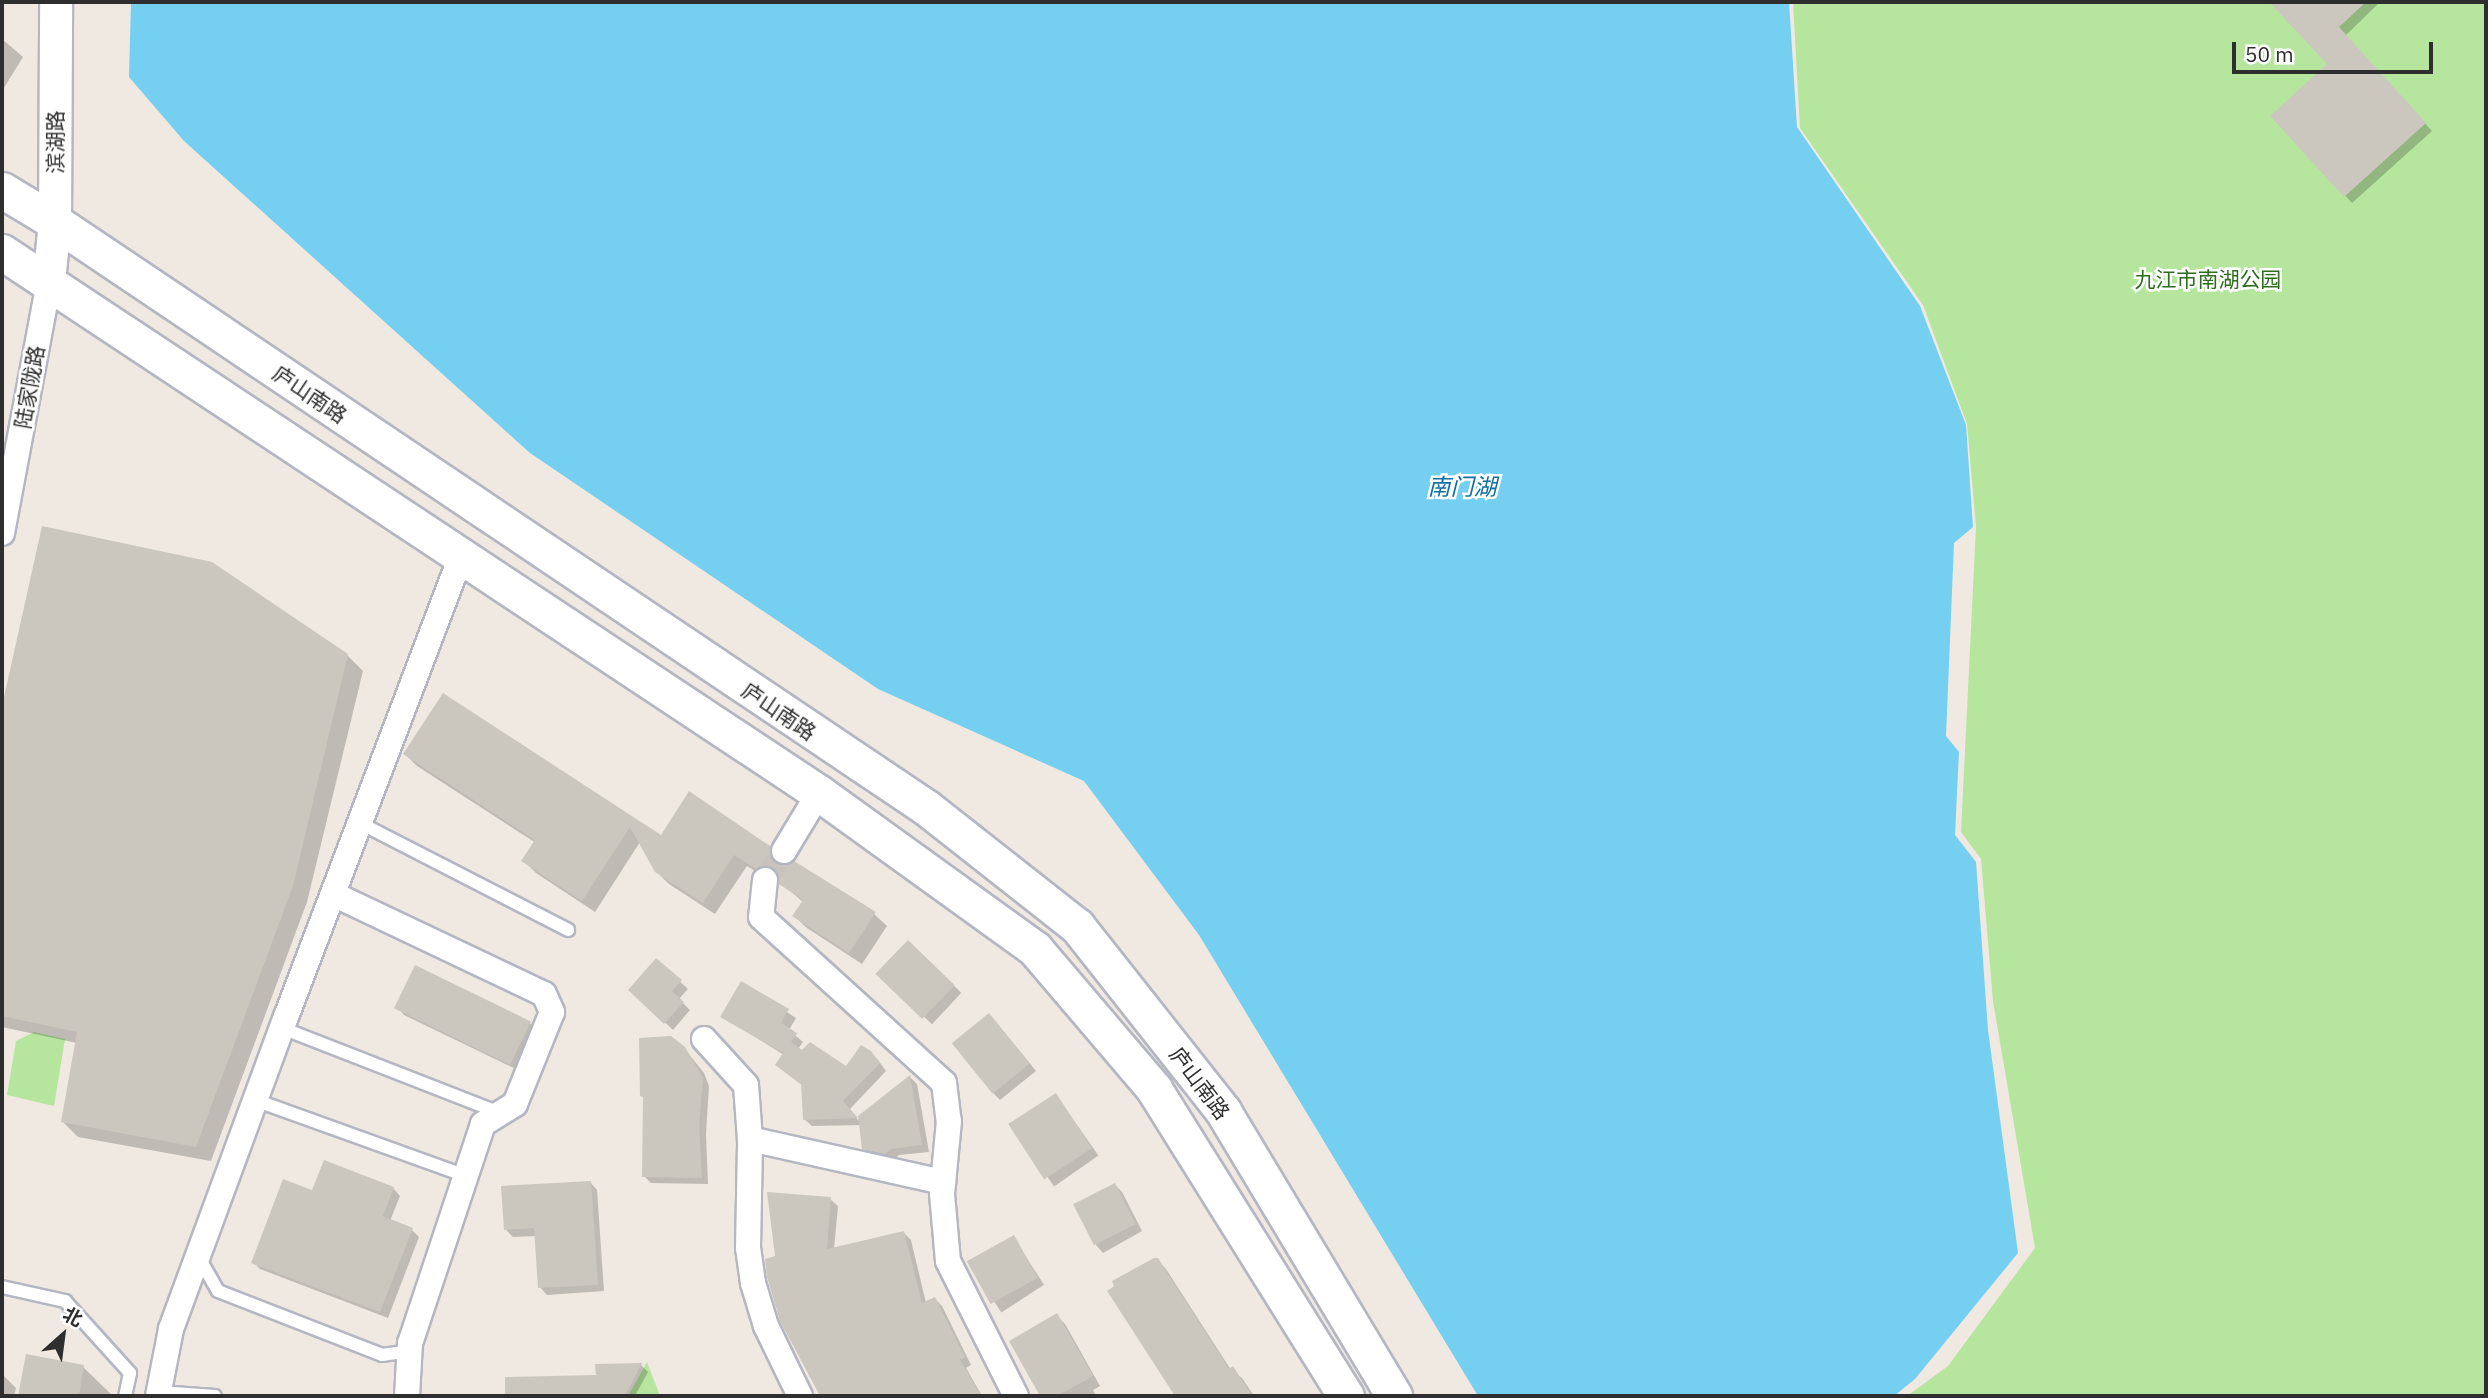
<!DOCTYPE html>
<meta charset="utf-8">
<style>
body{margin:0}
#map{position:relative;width:2488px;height:1398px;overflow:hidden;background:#efe9e1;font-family:"IBM Plex Sans","Noto Sans SC",sans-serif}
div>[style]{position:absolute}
.green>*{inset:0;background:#b6e59e}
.water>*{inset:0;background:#75cff0}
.shadow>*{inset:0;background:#0003;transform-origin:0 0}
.building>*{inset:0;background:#cbc7bf;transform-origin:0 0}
.minor-tunnel>*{height:24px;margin-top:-12px;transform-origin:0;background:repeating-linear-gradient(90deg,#c8c4bd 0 24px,transparent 0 36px)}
.roads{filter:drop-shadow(2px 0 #b4b7c1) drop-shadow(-2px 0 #b4b7c1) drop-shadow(0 2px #b4b7c1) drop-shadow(0 -2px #b4b7c1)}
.service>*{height:12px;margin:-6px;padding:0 6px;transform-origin:6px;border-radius:6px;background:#fff}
.minor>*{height:24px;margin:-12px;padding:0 12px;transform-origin:12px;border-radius:12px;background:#fff}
.tertiary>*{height:32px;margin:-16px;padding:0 16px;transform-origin:16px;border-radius:16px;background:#fff}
.secondary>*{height:35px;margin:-17.5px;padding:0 17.5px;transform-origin:17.5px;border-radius:17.5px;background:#fff}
span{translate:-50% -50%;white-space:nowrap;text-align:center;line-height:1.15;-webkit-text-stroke:5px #fff;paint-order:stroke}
.street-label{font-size:21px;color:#2e2e2e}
.park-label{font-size:21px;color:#2c6e1b}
.water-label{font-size:23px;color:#0d6fa3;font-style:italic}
.frame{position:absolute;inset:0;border:4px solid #2e2e2e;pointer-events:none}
.north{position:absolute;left:28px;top:1300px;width:70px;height:70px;-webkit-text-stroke:5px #fff;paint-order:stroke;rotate:28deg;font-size:19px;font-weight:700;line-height:28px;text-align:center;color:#2e2e2e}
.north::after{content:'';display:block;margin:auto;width:24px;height:32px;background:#2e2e2e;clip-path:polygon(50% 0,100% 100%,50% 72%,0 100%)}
.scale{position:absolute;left:2232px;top:42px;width:201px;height:32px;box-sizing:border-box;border:4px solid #2e2e2e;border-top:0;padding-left:9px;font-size:21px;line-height:24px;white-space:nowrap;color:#2e2e2e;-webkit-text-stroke:5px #fff;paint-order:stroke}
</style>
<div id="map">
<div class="green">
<div style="clip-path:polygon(1793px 2px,2486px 2px,2486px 1396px,1907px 1396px,1948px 1366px,2035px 1248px,1993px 1001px,1981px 859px,1961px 832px,1976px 527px,1967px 424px,1923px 305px,1800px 128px)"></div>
<div style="clip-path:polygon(34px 1032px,65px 1039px,54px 1106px,7px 1095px,16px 1041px)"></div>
<div style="clip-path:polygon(647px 1362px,660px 1396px,628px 1396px)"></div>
</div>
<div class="water">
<div style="clip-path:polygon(131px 2px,1789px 2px,1797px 127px,1920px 306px,1966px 425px,1973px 527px,1954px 543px,1946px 736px,1959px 752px,1955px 835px,1976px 862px,1988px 1030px,2018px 1253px,1915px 1379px,1894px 1396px,1478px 1396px,1199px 935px,1084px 781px,878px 689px,530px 453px,184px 141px,129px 77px)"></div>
</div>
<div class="shadow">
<div style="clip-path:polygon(2287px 2px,2376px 2px,2378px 4px,2345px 36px,2432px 131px,2352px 203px,2272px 116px,2330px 64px,2279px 9px)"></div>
<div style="clip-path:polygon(2px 39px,23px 57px,2px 91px)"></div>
<div style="clip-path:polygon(43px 528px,347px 655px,363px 671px,307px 902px,211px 1161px,78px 1137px,63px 1122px,77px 1043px,2px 1027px,2px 714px)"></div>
<div style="clip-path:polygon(405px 754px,661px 837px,769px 847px,782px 860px,782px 867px,874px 914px,887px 926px,862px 964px,807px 928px,794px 916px,803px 902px,781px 883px,779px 877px,769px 880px,747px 866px,715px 914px,669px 884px,656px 871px,640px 842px,595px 912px,536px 873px,524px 861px,536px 843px,417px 766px)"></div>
<div style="left:908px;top:943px;width:73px;height:43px;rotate:43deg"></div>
<div style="clip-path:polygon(656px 960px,688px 989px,679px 999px,690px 1010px,673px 1030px,631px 990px)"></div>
<div style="clip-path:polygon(741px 983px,796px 1018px,789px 1030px,803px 1042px,798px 1049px,846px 1068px,870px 1052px,878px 1060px,886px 1071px,849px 1110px,860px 1122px,910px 1077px,917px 1084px,929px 1152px,899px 1155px,893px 1160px,871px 1156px,864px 1148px,861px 1125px,812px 1126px,804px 1119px,802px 1085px,785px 1072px,784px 1055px,722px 1016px)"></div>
<div style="clip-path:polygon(397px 1007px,530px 1023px,537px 1030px,518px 1070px,404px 1015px)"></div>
<div style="clip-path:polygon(996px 1022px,1036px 1071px,1000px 1100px,993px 1093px)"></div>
<div style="clip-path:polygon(684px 1048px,704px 1073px,709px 1086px,706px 1134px,708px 1184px,651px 1183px,644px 1176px,645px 1099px)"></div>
<div style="left:1056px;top:1095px;width:74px;height:54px;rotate:55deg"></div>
<div style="clip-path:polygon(590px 1182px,597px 1190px,604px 1291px,547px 1295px,540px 1287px,536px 1236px,513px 1237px,506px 1230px)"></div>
<div style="clip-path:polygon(1115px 1185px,1122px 1192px,1142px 1231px,1103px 1253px,1096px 1245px)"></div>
<div style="clip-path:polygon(393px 1188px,400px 1196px,390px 1221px,412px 1230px,419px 1237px,388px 1318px,260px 1269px,253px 1262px,313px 1193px)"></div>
<div style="clip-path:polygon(830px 1199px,838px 1206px,834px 1249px,904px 1233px,911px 1240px,926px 1303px,935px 1299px,942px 1306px,971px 1365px,966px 1368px,982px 1396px,825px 1396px,818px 1390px,777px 1257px)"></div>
<div style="left:1013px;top:1237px;width:57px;height:51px;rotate:57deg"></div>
<div style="clip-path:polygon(1157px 1259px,1166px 1269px,1231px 1370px,1242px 1378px,1254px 1396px,1177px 1396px,1109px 1291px)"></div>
<div style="clip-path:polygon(1056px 1315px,1065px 1324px,1100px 1386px,1093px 1390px,1096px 1396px,1042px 1396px,1011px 1341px)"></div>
<div style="clip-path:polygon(27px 1356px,83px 1367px,113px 1396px,20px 1396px)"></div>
<div style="clip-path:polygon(641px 1365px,648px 1372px,635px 1396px,519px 1396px,519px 1379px,598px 1377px)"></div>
<div style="clip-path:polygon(2px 1374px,16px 1388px,14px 1396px,2px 1396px)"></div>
</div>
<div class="building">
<div style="clip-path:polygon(2269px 2px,2366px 2px,2339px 27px,2426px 123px,2344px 197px,2270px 116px,2327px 64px)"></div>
<div style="clip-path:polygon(42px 526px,212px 562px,348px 654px,293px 886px,196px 1147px,61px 1122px,77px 1032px,2px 1016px,2px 706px)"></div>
<div style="clip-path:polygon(443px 693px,661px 835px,689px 791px,770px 846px,771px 858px,776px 863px,784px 866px,794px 861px,876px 912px,849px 953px,792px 916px,803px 900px,779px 884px,774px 868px,766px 865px,756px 869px,734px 855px,703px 903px,655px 872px,630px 827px,582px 901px,521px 861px,535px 840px,403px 754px)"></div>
<div style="left:908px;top:940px;width:65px;height:47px;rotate:44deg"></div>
<div style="clip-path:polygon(656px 958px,682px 980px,672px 991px,684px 1002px,664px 1024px,628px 990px)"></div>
<div style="left:415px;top:965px;width:129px;height:48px;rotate:26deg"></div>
<div style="clip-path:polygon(741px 981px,789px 1009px,781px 1023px,797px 1033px,791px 1042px,802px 1050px,810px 1042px,846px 1066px,861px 1045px,871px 1051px,880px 1063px,843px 1101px,858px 1118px,803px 1120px,801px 1084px,775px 1065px,783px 1053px,720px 1017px)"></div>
<div style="left:989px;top:1013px;width:65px;height:48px;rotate:51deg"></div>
<div style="clip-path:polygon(671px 1036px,685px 1047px,703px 1078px,699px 1126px,702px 1178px,642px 1177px,643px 1097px,640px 1096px,639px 1038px)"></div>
<div style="clip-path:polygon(910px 1075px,922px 1145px,891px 1149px,885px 1154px,862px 1149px,858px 1116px)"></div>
<div style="left:1056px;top:1093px;width:66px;height:57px;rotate:57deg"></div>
<div style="clip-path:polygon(324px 1160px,394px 1187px,383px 1216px,413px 1228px,380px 1312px,251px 1263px,283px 1179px,312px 1190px)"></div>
<div style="clip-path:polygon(591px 1181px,598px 1285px,538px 1288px,534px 1228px,504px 1230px,501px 1186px)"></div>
<div style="left:1115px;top:1183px;width:46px;height:47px;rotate:63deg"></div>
<div style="clip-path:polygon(767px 1192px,831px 1197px,827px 1249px,904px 1231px,922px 1303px,935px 1297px,965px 1357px,960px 1360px,981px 1396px,820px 1396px,780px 1321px,767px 1277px,765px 1259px,775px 1256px)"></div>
<div style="left:1014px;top:1235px;width:49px;height:54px;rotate:61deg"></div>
<div style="clip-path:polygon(1154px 1258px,1158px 1258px,1229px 1369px,1233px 1366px,1252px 1396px,1175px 1396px,1107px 1291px,1114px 1286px,1112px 1281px)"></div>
<div style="clip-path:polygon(1057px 1313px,1093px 1376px,1057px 1396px,1040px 1396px,1009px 1341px)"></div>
<div style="clip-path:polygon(26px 1354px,84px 1365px,79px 1396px,18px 1396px)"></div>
<div style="clip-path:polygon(642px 1363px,625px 1396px,505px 1396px,505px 1377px,596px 1375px,595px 1364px)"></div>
</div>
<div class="minor-tunnel">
<div style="left:765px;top:880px;width:35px;rotate:-57deg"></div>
</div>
<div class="roads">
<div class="service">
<div style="left:360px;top:823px;width:234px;rotate:27.2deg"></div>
<div style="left:282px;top:1028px;width:234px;rotate:21.3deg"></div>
<div style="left:255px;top:1100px;width:224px;rotate:19.8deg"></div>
<div style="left:198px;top:1256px;width:40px;rotate:60.3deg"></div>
<div style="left:218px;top:1291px;width:176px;rotate:21.3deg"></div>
<div style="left:382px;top:1355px;width:28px;rotate:-8deg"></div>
<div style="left:2px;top:1287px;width:65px;rotate:12.5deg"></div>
<div style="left:65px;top:1301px;width:97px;rotate:47.9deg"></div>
<div style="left:130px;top:1373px;width:24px;rotate:102deg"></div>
<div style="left:159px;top:1392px;width:56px;rotate:4.1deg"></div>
</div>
<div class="minor">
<div style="left:2px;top:533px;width:255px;rotate:-79.4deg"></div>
<div style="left:784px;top:851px;width:68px;rotate:-58.9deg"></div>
<div style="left:765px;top:880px;width:37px;rotate:96deg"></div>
<div style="left:761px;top:917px;width:247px;rotate:42.2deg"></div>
<div style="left:944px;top:1083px;width:38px;rotate:83deg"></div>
<div style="left:949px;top:1121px;width:73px;rotate:95.5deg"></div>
<div style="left:942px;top:1194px;width:67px;rotate:84.9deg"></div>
<div style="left:948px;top:1261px;width:151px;rotate:63.3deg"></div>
<div style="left:333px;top:894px;width:233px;rotate:25.4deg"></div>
<div style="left:544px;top:994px;width:20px;rotate:66deg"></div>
<div style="left:552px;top:1012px;width:99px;rotate:111.9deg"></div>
<div style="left:515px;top:1104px;width:38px;rotate:148deg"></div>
<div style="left:483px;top:1124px;width:231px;rotate:108.4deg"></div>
<div style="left:410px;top:1343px;width:53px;rotate:93.2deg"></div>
<div style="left:704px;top:1039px;width:62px;rotate:47.6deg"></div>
<div style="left:746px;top:1085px;width:54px;rotate:85.8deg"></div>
<div style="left:158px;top:1396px;width:68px;rotate:-79deg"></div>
<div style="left:171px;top:1329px;width:333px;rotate:-69.8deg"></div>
<div style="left:286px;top:1017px;width:495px;rotate:-69.2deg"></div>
<div style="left:800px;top:1396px;width:78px;rotate:-115.9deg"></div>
<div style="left:766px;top:1326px;width:45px;rotate:-106.8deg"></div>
<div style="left:753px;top:1283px;width:35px;rotate:-98deg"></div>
<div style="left:748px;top:1248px;width:109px;rotate:-88.9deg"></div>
<div style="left:750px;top:1139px;width:198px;rotate:12.6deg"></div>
</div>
<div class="tertiary">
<div style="left:49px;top:282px;width:60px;rotate:-84.3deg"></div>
<div style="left:55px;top:222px;width:220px;rotate:-89.7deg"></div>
</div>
<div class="secondary">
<div style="left:2px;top:190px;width:62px;rotate:31.1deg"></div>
<div style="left:55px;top:222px;width:1051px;rotate:33.9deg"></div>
<div style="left:927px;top:808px;width:191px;rotate:38.2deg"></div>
<div style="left:1077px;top:926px;width:236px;rotate:51.7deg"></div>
<div style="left:1223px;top:1111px;width:332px;rotate:59deg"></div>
<div style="left:2px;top:252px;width:980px;rotate:33.51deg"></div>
<div style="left:819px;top:793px;width:266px;rotate:35.8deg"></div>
<div style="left:1035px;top:949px;width:184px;rotate:49.6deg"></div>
<div style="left:1154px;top:1089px;width:362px;rotate:58deg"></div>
</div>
</div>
<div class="street-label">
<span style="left:55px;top:142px;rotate:-90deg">滨湖路</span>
<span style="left:29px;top:387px;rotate:-80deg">陆家陇路</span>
<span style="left:310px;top:394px;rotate:34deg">庐山南路</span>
<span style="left:779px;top:711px;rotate:34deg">庐山南路</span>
<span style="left:1200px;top:1083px;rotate:53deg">庐山南路</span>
</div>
<div class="park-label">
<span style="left:2208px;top:279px">九江市南湖公园</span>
</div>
<div class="water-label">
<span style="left:1462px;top:486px">南门湖</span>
</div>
<div class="frame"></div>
<div class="north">北</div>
<div class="scale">50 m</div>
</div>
